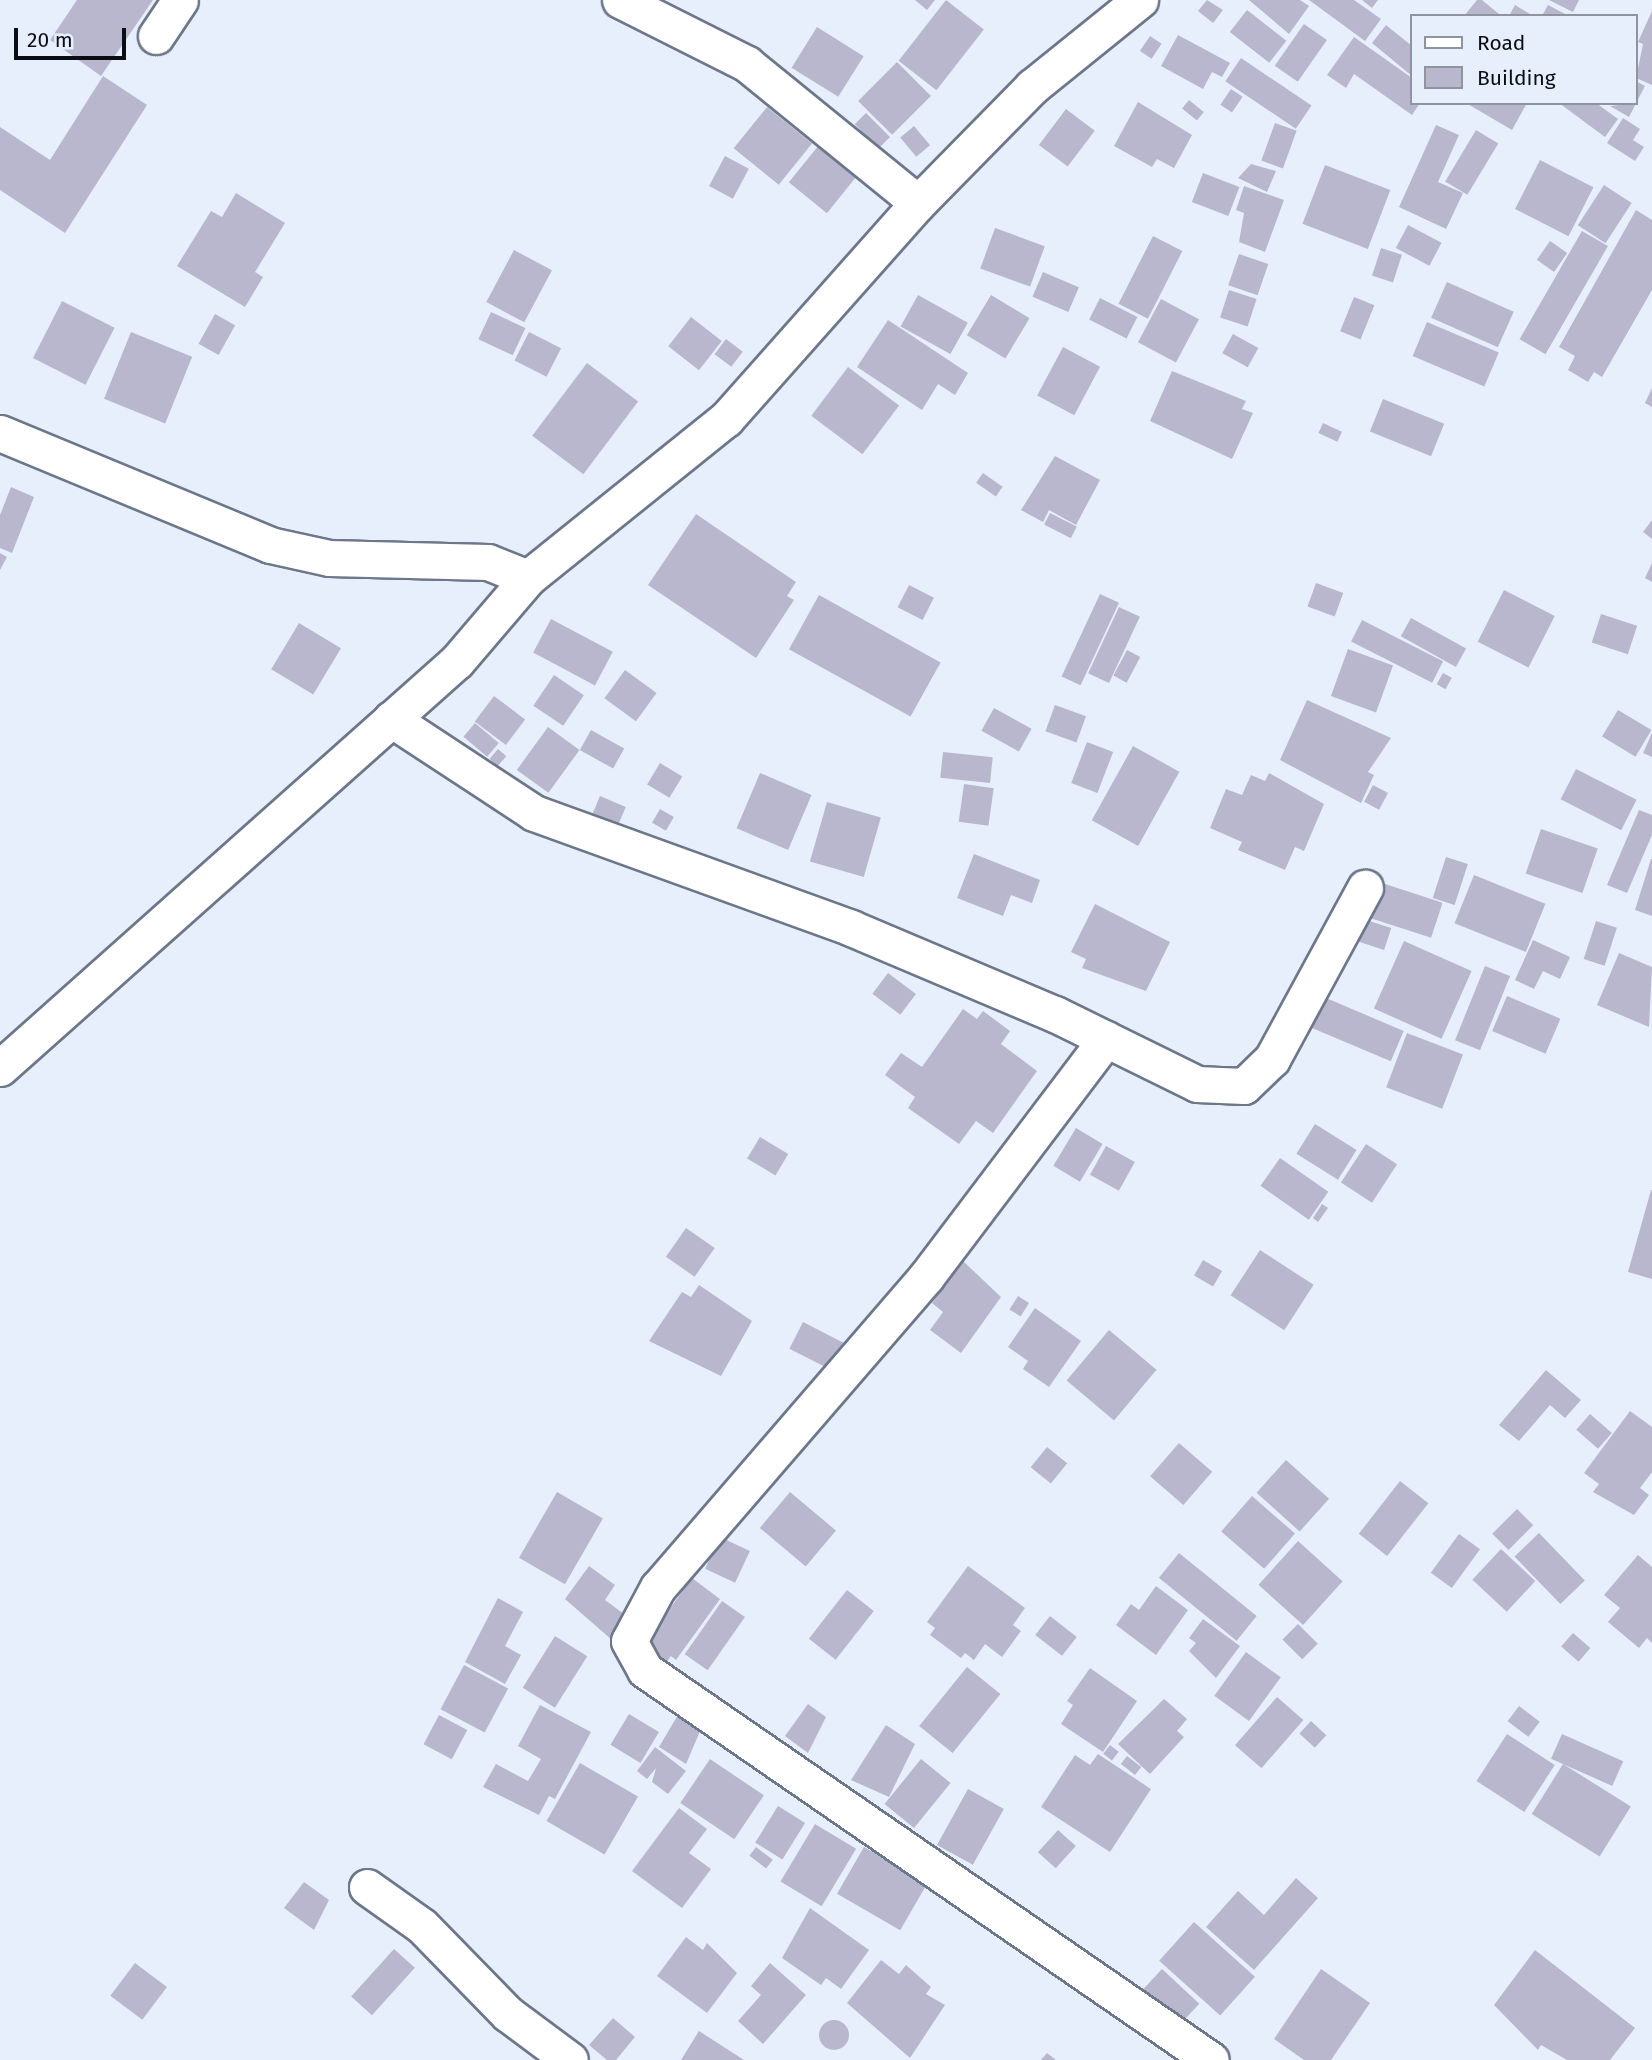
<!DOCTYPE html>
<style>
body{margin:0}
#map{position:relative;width:1652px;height:2060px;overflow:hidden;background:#e8effc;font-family:"Fira Sans",sans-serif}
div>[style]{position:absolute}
.building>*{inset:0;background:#b8b7ce;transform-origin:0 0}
.round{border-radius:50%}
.roads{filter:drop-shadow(2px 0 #6d778a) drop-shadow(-2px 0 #6d778a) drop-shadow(0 2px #6d778a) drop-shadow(0 -2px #6d778a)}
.street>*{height:35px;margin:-17.5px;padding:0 17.5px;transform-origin:17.5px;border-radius:17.5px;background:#fff}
span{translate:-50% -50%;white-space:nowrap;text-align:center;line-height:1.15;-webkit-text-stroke:5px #e8effc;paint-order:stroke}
.legend{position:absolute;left:1410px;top:14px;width:228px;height:91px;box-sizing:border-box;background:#e8effc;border:2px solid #8f959f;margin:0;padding:9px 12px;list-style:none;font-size:21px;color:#0a0d14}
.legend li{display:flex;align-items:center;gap:14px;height:35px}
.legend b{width:35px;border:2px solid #8f959f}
.scale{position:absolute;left:14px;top:28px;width:112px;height:32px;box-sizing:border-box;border:4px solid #0a0d14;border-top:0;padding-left:9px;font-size:21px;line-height:24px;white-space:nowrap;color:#0a0d14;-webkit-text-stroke:5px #e8effc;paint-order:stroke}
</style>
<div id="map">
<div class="building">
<div style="clip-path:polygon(77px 0,153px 0,101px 76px,50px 40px)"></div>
<div style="clip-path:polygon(915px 0,935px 0,927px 10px)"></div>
<div style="left:946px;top:0;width:48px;height:77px;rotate:38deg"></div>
<div style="clip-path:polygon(1207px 0,1223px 10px,1213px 23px,1198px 11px)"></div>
<div style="clip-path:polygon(1249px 0,1300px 0,1309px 6px,1289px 34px)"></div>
<div style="clip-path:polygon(1309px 0,1354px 0,1381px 19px,1365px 41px)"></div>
<div style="clip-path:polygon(1362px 0,1378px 0,1372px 8px)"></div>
<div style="clip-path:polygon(1477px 0,1482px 0,1499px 14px,1464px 16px)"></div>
<div style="clip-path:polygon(1549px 0,1579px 0,1573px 12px)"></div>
<div style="clip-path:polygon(1515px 5px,1533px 16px,1509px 16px)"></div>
<div style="clip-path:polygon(1548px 5px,1569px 16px,1542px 16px)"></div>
<div style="left:1247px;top:10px;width:50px;height:28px;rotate:38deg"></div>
<div style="clip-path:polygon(1652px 11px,1652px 85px,1636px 78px,1643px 44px,1638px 42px)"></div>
<div style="left:1304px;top:24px;width:28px;height:51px;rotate:35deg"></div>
<div style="clip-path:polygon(1386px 25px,1412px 46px,1412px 76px,1372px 43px)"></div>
<div style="left:817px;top:27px;width:55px;height:48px;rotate:32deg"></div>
<div style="clip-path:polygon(1178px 35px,1230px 63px,1222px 77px,1212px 72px,1203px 89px,1161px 66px)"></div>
<div style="left:1150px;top:36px;width:14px;height:18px;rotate:34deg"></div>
<div style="clip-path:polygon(1354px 37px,1412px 78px,1412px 103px,1420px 103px,1412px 115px,1354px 74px,1346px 88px,1327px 75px)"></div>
<div style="left:1241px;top:58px;width:85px;height:28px;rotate:34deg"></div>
<div style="left:897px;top:62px;width:48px;height:55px;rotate:45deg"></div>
<div style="clip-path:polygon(103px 76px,147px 105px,65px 233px,0 190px,0 127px,50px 160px)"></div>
<div style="clip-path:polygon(1636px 81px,1645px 86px,1629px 117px,1610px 106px,1636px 103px)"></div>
<div style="left:1231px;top:89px;width:14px;height:19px;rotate:34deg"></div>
<div style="left:1189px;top:100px;width:19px;height:11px;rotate:39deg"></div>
<div style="clip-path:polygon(1138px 102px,1192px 135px,1174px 168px,1157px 159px,1152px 167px,1114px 146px)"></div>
<div style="clip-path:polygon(1466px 103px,1527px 103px,1512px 130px)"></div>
<div style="clip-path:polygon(1559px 103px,1596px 103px,1618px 119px,1605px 137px)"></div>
<div style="left:767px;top:107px;width:58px;height:53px;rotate:39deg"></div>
<div style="left:1066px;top:109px;width:36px;height:45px;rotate:37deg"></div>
<div style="left:866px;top:113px;width:34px;height:16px;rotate:45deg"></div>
<div style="clip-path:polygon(1623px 118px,1640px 129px,1633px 140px,1644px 147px,1635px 161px,1607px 143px)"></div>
<div style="left:1275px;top:123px;width:23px;height:40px;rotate:20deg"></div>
<div style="clip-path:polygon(1436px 125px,1459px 135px,1438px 182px,1463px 193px,1446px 229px,1399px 207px)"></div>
<div style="left:914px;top:126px;width:25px;height:18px;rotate:50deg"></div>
<div style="left:1476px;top:130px;width:26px;height:60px;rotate:31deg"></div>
<div style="left:819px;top:145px;width:49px;height:48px;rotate:39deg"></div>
<div style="left:725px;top:156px;width:27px;height:34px;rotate:28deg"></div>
<div style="left:1540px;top:160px;width:60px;height:55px;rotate:27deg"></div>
<div style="clip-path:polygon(1251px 164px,1276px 171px,1267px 192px,1238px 178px)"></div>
<div style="left:1325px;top:165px;width:70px;height:63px;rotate:21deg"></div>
<div style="left:1203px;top:173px;width:39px;height:31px;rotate:21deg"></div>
<div style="left:1604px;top:185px;width:33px;height:48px;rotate:33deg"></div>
<div style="clip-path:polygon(1244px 186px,1284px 200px,1265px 252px,1239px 242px,1244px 213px,1236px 210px)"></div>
<div style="clip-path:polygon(236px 193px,285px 223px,255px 272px,263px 277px,245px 307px,177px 266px,211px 211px,222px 217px)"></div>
<div style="clip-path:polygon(1636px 210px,1652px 220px,1652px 290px,1602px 377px,1594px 372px,1588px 382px,1568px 370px,1575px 356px,1559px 347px)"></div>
<div style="left:1408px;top:225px;width:38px;height:26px;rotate:28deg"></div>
<div style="left:995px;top:228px;width:53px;height:43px;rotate:20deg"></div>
<div style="left:1582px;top:231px;width:30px;height:125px;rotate:30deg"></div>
<div style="left:1153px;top:236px;width:33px;height:76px;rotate:27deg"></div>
<div style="left:1550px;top:241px;width:21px;height:23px;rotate:35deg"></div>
<div style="left:1381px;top:248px;width:22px;height:29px;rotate:18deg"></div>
<div style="left:514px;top:250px;width:43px;height:59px;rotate:28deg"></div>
<div style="left:1239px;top:254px;width:31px;height:33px;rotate:19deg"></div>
<div style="left:1043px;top:272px;width:39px;height:27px;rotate:23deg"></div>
<div style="left:1447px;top:282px;width:73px;height:39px;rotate:24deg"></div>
<div style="left:1229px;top:290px;width:29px;height:29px;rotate:18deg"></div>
<div style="left:918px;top:295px;width:57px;height:36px;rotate:29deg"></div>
<div style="left:991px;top:295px;width:45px;height:47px;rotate:31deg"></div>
<div style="left:1354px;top:297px;width:22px;height:37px;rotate:22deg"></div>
<div style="left:1100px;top:298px;width:42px;height:24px;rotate:27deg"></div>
<div style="left:1161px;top:299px;width:43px;height:49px;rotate:28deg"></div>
<div style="left:62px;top:301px;width:59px;height:64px;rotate:27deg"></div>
<div style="left:491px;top:312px;width:38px;height:30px;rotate:25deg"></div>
<div style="left:215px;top:314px;width:23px;height:34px;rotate:29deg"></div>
<div style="left:691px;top:317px;width:39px;height:37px;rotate:38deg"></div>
<div style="clip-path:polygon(888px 320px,968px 373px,955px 395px,938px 384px,922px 410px,857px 367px)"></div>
<div style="left:1427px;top:322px;width:78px;height:37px;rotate:23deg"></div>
<div style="left:131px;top:332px;width:66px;height:72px;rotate:22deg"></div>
<div style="left:529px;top:332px;width:36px;height:32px;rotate:27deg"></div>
<div style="left:1233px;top:334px;width:29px;height:22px;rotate:29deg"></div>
<div style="left:726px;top:339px;width:21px;height:19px;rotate:37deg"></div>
<div style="left:1063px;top:347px;width:42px;height:55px;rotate:28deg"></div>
<div style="left:587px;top:363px;width:64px;height:91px;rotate:37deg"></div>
<div style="left:848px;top:367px;width:64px;height:61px;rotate:37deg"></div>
<div style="clip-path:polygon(1172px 371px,1246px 401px,1242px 409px,1253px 413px,1232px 459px,1150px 421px)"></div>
<div style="clip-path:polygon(1652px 388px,1652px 407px,1645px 403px)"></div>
<div style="left:1383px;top:399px;width:66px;height:35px;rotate:22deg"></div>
<div style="left:1323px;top:423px;width:21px;height:11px;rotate:25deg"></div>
<div style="clip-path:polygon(1055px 456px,1100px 480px,1076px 525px,1049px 510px,1043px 522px,1021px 510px)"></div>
<div style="left:983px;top:473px;width:24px;height:12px;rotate:35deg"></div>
<div style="clip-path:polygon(11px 487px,34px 497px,12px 553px,0 548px,0 515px)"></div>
<div style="left:1050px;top:513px;width:30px;height:13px;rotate:27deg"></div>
<div style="clip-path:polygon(696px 514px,796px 582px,787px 596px,794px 600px,756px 658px,648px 585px)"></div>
<div style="clip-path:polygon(1652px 520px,1652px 539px,1643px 532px)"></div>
<div style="clip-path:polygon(0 553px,7px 557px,0 570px)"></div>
<div style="clip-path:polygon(1652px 563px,1652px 582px,1645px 578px)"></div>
<div style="left:1316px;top:583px;width:29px;height:25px;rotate:20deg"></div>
<div style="left:909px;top:585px;width:28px;height:25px;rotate:27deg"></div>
<div style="left:1504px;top:590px;width:57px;height:58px;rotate:27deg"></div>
<div style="left:1100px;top:594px;width:21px;height:91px;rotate:25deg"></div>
<div style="left:819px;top:595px;width:139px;height:62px;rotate:29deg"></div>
<div style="left:1119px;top:607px;width:23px;height:73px;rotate:25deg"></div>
<div style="left:1601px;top:614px;width:38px;height:30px;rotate:18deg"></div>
<div style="left:1411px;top:618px;width:63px;height:21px;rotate:29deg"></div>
<div style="left:551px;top:619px;width:70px;height:38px;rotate:28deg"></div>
<div style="left:1362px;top:620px;width:91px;height:24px;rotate:27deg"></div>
<div style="left:299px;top:623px;width:49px;height:54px;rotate:31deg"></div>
<div style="left:1348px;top:649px;width:48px;height:50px;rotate:20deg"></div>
<div style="left:1127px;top:650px;width:15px;height:29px;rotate:28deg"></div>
<div style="left:625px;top:670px;width:39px;height:35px;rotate:36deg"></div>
<div style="left:1443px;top:673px;width:10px;height:13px;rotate:29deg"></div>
<div style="left:554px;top:675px;width:36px;height:37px;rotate:34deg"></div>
<div style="left:494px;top:696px;width:39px;height:32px;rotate:37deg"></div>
<div style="clip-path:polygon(1307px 700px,1391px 738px,1368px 772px,1374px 775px,1361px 803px,1280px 760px)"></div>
<div style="left:1055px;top:705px;width:33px;height:28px;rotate:20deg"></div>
<div style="left:994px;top:708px;width:43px;height:26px;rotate:29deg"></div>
<div style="left:1618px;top:710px;width:39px;height:31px;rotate:31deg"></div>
<div style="left:475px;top:723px;width:31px;height:18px;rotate:40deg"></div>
<div style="left:548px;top:727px;width:39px;height:53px;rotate:36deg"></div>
<div style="left:591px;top:730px;width:38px;height:23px;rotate:29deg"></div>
<div style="clip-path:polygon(1652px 733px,1652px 757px,1643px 753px)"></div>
<div style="left:1087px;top:742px;width:28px;height:44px;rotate:21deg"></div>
<div style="left:1133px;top:746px;width:53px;height:85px;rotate:29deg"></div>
<div style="left:498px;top:749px;width:11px;height:13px;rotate:41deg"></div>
<div style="left:943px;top:752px;width:50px;height:26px;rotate:6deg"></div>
<div style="left:660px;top:763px;width:26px;height:25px;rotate:31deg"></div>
<div style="left:1576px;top:769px;width:68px;height:34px;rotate:27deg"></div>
<div style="left:760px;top:773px;width:56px;height:60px;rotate:23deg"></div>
<div style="clip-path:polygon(1269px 773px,1324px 804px,1304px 851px,1295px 847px,1285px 870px,1238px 850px,1242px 842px,1210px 828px,1226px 789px,1242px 795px,1251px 775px,1265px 781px)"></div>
<div style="left:964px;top:784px;width:30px;height:38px;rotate:8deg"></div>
<div style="left:1373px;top:785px;width:17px;height:19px;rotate:28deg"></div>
<div style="left:600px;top:796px;width:28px;height:22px;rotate:23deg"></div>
<div style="left:827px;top:802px;width:56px;height:62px;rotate:16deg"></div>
<div style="left:660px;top:809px;width:16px;height:16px;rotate:30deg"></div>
<div style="clip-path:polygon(1639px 810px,1652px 815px,1652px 835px,1627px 893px,1607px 885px)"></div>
<div style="left:1541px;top:829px;width:60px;height:47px;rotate:19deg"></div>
<div style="clip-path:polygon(974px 854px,1040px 880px,1032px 903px,1011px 895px,1003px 916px,957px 898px)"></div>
<div style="left:1446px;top:857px;width:23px;height:43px;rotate:18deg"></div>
<div style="clip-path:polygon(1651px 859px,1652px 859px,1652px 916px,1635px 910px)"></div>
<div style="left:1474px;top:875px;width:77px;height:52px;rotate:22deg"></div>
<div style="left:1376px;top:881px;width:70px;height:37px;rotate:18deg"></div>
<div style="clip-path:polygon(1095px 904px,1170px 942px,1146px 991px,1082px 968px,1086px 959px,1071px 952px)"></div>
<div style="left:1357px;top:917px;width:36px;height:23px;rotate:18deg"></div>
<div style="left:1596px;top:921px;width:22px;height:40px;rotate:18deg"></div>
<div style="clip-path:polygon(1533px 940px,1570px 957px,1560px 979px,1543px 971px,1534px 989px,1515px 980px)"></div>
<div style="left:1404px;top:941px;width:74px;height:74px;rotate:24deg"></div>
<div style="clip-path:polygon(1619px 953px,1652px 967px,1649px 1027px,1597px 1005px)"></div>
<div style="left:1485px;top:966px;width:27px;height:80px;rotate:22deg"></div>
<div style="left:888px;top:973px;width:35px;height:26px;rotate:37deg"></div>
<div style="left:1319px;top:995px;width:92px;height:33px;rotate:23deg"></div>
<div style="left:1507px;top:996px;width:58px;height:38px;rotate:23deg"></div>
<div style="clip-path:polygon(963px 1009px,977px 1019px,983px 1011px,1010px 1031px,1001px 1044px,1037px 1071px,993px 1133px,976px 1121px,959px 1144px,908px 1108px,915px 1097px,885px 1075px,901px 1053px,922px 1067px)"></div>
<div style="left:1407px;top:1033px;width:60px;height:58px;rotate:21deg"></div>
<div style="left:1315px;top:1124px;width:49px;height:35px;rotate:32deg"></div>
<div style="left:1076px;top:1128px;width:31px;height:44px;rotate:31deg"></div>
<div style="left:760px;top:1137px;width:33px;height:25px;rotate:31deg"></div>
<div style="left:1366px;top:1144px;width:37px;height:46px;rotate:33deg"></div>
<div style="left:1106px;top:1146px;width:33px;height:33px;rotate:29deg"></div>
<div style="left:1280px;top:1158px;width:59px;height:34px;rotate:35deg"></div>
<div style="clip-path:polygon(1651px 1190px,1652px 1190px,1652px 1279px,1628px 1272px)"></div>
<div style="clip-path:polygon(1322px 1204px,1328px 1208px,1318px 1222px,1313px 1218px)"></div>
<div style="left:686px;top:1228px;width:35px;height:35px;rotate:35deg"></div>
<div style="left:1260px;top:1250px;width:64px;height:54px;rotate:33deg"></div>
<div style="left:1203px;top:1260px;width:22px;height:18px;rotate:30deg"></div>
<div style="clip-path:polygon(963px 1261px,1001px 1297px,961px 1353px,930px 1330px,943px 1312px,932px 1303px)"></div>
<div style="clip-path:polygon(699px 1285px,752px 1321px,721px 1376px,649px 1341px,682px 1292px,691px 1297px)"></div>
<div style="left:1018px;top:1296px;width:13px;height:16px;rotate:32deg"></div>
<div style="clip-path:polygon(1035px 1308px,1081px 1341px,1049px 1387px,1023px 1369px,1028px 1361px,1008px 1347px)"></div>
<div style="left:803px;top:1322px;width:46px;height:30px;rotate:27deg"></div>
<div style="left:1109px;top:1330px;width:62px;height:66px;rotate:40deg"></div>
<div style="clip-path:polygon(1546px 1370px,1581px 1400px,1565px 1418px,1550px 1405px,1519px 1441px,1499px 1425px)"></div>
<div style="clip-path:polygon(1630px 1411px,1652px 1427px,1652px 1472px,1640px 1488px,1649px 1495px,1634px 1515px,1593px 1492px,1599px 1484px,1584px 1473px)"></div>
<div style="left:1590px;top:1414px;width:29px;height:21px;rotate:41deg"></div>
<div style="left:1179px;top:1443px;width:44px;height:44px;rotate:41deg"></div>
<div style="left:1047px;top:1447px;width:26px;height:26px;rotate:39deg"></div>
<div style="left:1286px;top:1460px;width:58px;height:44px;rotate:42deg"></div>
<div style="left:1400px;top:1481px;width:36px;height:67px;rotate:38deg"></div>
<div style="left:557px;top:1492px;width:53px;height:76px;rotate:30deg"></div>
<div style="left:790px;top:1492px;width:60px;height:47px;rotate:40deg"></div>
<div style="left:1252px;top:1496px;width:57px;height:47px;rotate:41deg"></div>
<div style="left:1517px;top:1509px;width:23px;height:35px;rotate:45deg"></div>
<div style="left:1539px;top:1533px;width:66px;height:34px;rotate:46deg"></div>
<div style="left:1459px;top:1534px;width:26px;height:48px;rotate:36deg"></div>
<div style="left:720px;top:1537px;width:33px;height:35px;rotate:25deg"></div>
<div style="left:1298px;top:1541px;width:60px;height:59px;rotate:42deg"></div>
<div style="left:1501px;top:1549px;width:47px;height:42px;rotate:43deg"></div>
<div style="left:1179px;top:1553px;width:100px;height:32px;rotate:39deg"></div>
<div style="clip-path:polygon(1638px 1555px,1652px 1567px,1652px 1643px,1647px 1638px,1639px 1648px,1608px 1622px,1620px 1608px,1604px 1595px)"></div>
<div style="clip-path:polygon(589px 1566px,615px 1585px,605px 1600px,628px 1617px,612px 1640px,565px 1599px)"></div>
<div style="clip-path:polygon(968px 1566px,1025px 1608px,1013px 1625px,1021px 1631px,1002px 1657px,985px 1644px,974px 1660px,965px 1653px,961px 1658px,930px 1635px,935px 1628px,927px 1622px)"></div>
<div style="clip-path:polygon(692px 1578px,720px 1599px,676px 1660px,671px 1656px,665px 1664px,642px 1647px)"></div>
<div style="clip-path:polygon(1156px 1586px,1188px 1610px,1156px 1655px,1116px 1625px,1131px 1604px,1139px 1610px)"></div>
<div style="left:847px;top:1590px;width:34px;height:62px;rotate:38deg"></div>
<div style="clip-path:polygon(498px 1598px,523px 1612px,505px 1646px,521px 1655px,505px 1684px,465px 1662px)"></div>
<div style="left:722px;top:1601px;width:28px;height:65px;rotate:35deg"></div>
<div style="left:1050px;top:1616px;width:34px;height:24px;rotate:38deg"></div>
<div style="clip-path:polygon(1203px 1619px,1240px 1646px,1216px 1678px,1189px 1651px,1196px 1643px,1189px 1638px)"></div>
<div style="left:1298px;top:1624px;width:28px;height:22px;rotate:45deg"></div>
<div style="left:1573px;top:1633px;width:23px;height:18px;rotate:41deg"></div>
<div style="left:555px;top:1636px;width:38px;height:61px;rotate:32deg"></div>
<div style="left:1246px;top:1652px;width:43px;height:54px;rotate:36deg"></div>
<div style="left:464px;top:1665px;width:50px;height:50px;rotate:28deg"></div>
<div style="left:967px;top:1667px;width:43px;height:76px;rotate:39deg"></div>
<div style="clip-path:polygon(1090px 1668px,1137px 1701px,1103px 1752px,1061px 1724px,1073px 1705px,1067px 1701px)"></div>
<div style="left:1277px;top:1697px;width:35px;height:64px;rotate:41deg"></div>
<div style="clip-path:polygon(1164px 1699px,1187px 1719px,1177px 1731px,1184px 1737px,1150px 1774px,1118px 1744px)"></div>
<div style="clip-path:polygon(808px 1704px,826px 1717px,808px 1753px,785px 1736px)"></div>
<div style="clip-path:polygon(540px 1705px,591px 1732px,555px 1799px,549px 1796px,539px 1815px,483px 1787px,496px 1764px,528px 1781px,541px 1759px,518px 1746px)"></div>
<div style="left:1519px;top:1706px;width:26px;height:19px;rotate:37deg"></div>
<div style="clip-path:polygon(682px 1708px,704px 1722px,686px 1764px,659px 1747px)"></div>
<div style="left:629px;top:1714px;width:35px;height:36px;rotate:31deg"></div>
<div style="left:439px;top:1715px;width:32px;height:33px;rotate:28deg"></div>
<div style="left:1311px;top:1721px;width:21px;height:17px;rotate:43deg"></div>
<div style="clip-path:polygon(886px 1725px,915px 1744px,889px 1797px,851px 1780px)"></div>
<div style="left:1507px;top:1734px;width:57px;height:56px;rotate:33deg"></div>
<div style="left:1562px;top:1734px;width:67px;height:27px;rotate:24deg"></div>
<div style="left:1110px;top:1745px;width:11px;height:11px;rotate:38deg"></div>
<div style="clip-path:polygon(655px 1747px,686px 1771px,668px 1794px,652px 1782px,656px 1768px,647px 1779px,637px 1771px)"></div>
<div style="clip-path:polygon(1098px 1754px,1151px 1789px,1110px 1852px,1041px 1807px,1075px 1755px,1090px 1765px)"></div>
<div style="left:1127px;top:1756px;width:18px;height:10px;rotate:38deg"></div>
<div style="left:710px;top:1759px;width:65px;height:53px;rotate:34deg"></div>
<div style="left:921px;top:1759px;width:38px;height:58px;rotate:39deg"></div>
<div style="left:580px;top:1763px;width:67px;height:67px;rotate:30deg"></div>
<div style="left:1563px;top:1764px;width:80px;height:59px;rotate:32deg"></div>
<div style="left:968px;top:1789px;width:41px;height:64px;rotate:29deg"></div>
<div style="left:778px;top:1806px;width:32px;height:43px;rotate:32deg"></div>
<div style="clip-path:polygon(679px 1808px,707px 1829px,689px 1853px,711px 1869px,682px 1908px,632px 1871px)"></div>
<div style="left:815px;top:1824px;width:48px;height:67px;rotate:31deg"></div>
<div style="left:1058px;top:1830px;width:24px;height:30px;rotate:42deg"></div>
<div style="left:756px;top:1847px;width:21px;height:11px;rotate:37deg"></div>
<div style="left:864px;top:1847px;width:73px;height:54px;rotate:30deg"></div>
<div style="clip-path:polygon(1296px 1878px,1318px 1898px,1254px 1970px,1206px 1927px,1238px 1891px,1264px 1915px)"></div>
<div style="clip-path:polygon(304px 1882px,329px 1900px,314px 1930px,284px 1908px)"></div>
<div style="clip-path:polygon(810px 1908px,869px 1950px,841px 1989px,826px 1978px,821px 1985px,782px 1958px)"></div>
<div style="left:1194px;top:1922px;width:82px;height:52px;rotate:42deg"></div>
<div style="clip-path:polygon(686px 1937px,703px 1950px,707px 1943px,737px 1973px,707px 2013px,657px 1976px)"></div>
<div style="left:394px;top:1949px;width:28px;height:64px;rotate:42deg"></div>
<div style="clip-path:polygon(1535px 1950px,1635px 2028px,1610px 2060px,1567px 2060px,1541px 2045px,1538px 2050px,1494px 2005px)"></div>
<div style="clip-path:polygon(881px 1960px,899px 1974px,906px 1965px,931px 1987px,926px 1994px,945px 2005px,910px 2058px,847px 2003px)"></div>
<div style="left:135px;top:1963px;width:40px;height:41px;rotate:37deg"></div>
<div style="clip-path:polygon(770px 1963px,806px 1995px,763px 2044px,738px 2021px,761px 1995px,751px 1986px)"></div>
<div style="left:1162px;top:1969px;width:51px;height:30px;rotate:43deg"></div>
<div style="clip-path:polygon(1321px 1969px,1370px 2003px,1331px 2060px,1304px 2060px,1274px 2039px)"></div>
<div style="clip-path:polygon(613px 2018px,635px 2037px,616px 2060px,607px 2060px,589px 2045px)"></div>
<div class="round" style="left:819px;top:2020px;width:30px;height:30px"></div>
<div style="clip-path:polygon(699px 2031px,744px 2060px,681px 2060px)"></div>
<div style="clip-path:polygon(1047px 2053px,1056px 2060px,1041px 2060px)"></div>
</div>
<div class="roads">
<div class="street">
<div style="left:620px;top:0;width:142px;rotate:26.7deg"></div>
<div style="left:747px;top:64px;width:220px;rotate:39.1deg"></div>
<div style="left:156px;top:36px;width:43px;rotate:-56.3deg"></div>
<div style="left:0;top:433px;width:292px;rotate:22.5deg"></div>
<div style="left:270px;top:545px;width:60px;rotate:12.4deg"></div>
<div style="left:329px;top:558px;width:159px;rotate:1.4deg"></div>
<div style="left:488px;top:562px;width:43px;rotate:21.8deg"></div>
<div style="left:391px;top:719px;width:171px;rotate:33.3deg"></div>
<div style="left:534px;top:813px;width:337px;rotate:19.9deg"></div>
<div style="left:851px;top:928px;width:221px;rotate:22.9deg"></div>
<div style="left:1055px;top:1014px;width:158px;rotate:26.2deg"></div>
<div style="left:1197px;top:1084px;width:47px;rotate:2.4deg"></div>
<div style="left:1244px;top:1086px;width:39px;rotate:-44deg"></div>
<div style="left:1272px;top:1059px;width:195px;rotate:-61.5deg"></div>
<div style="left:1106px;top:1039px;width:298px;rotate:127.1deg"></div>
<div style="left:926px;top:1277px;width:410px;rotate:130.8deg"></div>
<div style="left:658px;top:1587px;width:61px;rotate:118.2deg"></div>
<div style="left:629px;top:1641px;width:33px;rotate:61deg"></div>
<div style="left:645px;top:1670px;width:687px;rotate:34.57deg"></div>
<div style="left:0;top:1068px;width:612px;rotate:-41.69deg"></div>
<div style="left:457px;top:661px;width:109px;rotate:-49.5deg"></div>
<div style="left:528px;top:578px;width:254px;rotate:-38.8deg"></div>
<div style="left:726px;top:419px;width:289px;rotate:-48.4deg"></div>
<div style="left:918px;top:203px;width:163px;rotate:-45.5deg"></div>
<div style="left:1032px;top:87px;width:139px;rotate:-38.9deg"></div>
<div style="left:367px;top:1887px;width:67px;rotate:35.3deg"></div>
<div style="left:422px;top:1926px;width:123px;rotate:45.7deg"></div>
<div style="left:508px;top:2014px;width:77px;rotate:36.6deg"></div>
</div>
</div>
<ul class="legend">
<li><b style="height:9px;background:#fff"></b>Road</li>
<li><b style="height:19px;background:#b8b7ce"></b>Building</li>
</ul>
<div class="scale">20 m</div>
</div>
